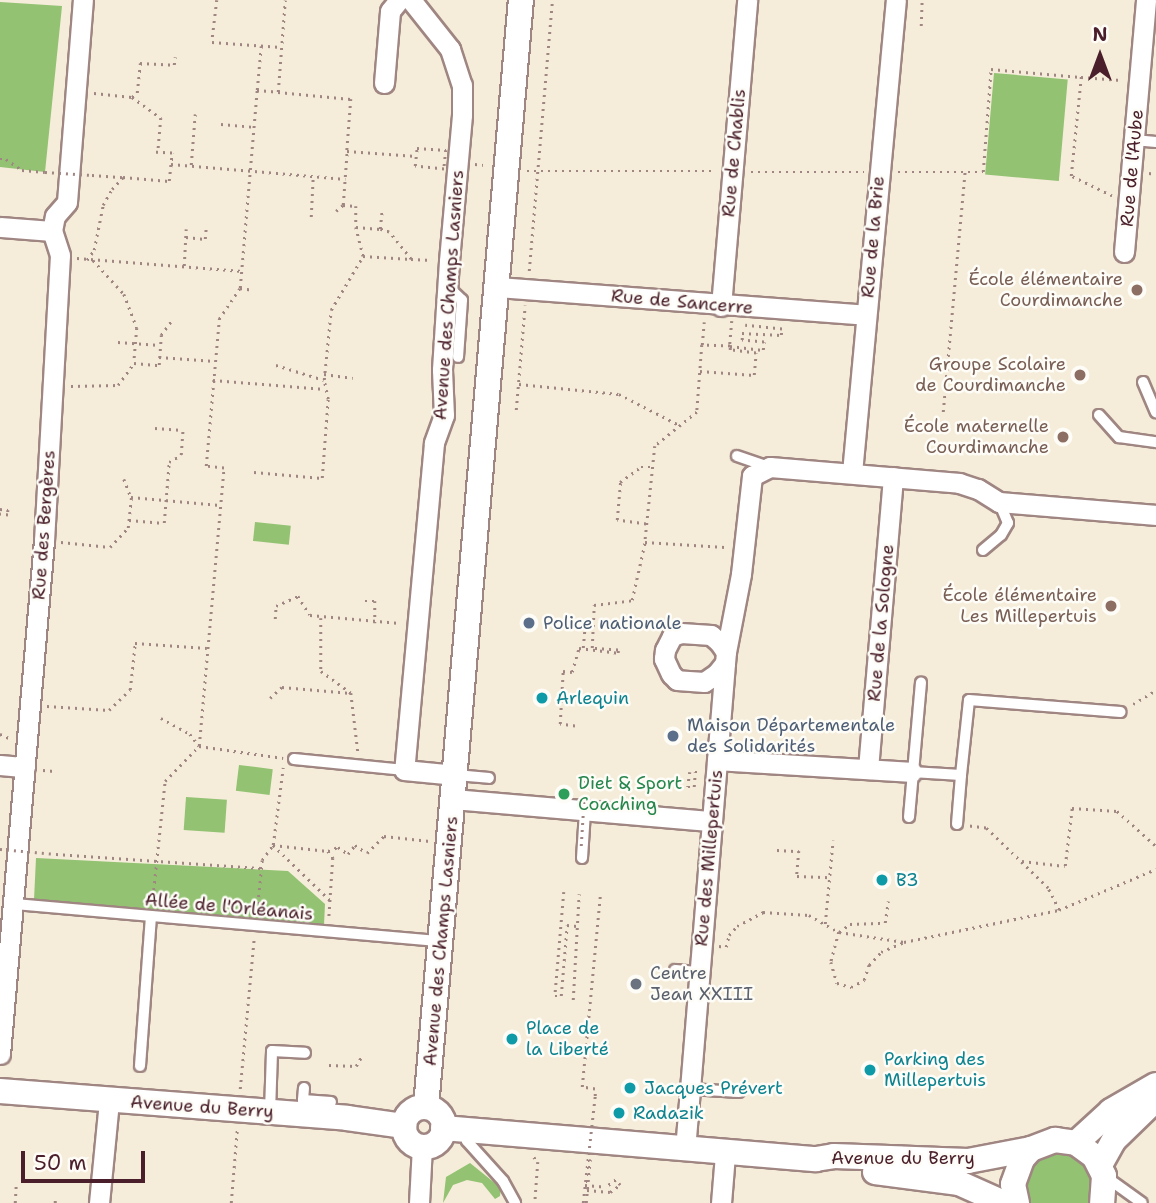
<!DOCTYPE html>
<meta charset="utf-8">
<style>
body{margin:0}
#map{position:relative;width:1156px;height:1203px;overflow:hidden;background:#f5edd9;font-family:"Shantell Sans",sans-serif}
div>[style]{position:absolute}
.green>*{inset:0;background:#92c272;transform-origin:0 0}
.path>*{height:2.5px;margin-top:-1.25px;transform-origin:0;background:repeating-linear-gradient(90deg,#a08682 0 2px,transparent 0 7px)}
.roads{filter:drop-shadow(2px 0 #a08682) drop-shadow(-2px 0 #a08682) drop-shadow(0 2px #a08682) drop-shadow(0 -2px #a08682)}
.service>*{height:10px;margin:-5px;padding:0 5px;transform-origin:5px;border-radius:5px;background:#fff}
.minor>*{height:19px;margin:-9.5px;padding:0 9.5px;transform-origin:9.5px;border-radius:9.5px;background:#fff}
.tertiary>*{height:24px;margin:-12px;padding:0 12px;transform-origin:12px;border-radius:12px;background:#fff}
.tertiary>.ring{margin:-12px;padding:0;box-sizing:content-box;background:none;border:24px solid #fff;border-radius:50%}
.path-bridge>*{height:2.5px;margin-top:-1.25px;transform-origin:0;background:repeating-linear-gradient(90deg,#a08682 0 2px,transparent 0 7px)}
.dots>*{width:19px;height:19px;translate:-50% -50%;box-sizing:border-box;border:4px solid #fdfcf7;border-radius:50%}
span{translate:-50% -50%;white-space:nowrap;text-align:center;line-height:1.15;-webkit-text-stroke:5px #fdfcf7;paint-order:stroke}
.street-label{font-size:18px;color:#4a1f2b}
.education-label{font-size:18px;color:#785e54}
.right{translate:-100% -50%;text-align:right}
.service-label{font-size:18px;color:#4e5e75}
.left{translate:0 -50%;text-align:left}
.culture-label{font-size:18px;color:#0d838f}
.leisure-label{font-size:18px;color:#27864d}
.worship-label{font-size:18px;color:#5b616d}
.north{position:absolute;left:1065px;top:21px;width:70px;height:70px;-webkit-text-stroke:5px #fdfcf7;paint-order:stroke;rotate:0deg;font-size:19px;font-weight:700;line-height:28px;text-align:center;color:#4a1f2b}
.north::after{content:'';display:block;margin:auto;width:24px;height:32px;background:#4a1f2b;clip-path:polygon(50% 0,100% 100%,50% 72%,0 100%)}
.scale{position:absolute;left:21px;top:1151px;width:124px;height:32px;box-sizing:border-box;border:4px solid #4a1f2b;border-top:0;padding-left:9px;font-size:21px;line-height:24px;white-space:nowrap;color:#4a1f2b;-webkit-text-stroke:5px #fdfcf7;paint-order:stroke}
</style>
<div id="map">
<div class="green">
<div style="clip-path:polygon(0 2px,62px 6px,45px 172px,0 167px)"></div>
<div style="left:994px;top:73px;width:74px;height:102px;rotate:5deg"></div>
<div style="left:255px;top:522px;width:36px;height:19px;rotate:6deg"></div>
<div style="left:239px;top:765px;width:34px;height:26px;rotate:7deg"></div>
<div style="left:186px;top:797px;width:41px;height:33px;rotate:4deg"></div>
<div style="clip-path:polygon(36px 858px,288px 871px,325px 904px,324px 925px,34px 900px)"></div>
<div style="clip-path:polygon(1048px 1152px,1073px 1152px,1092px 1167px,1093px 1203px,1029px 1203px,1024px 1184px,1026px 1174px,1038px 1158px)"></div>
<div style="clip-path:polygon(470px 1163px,501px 1188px,500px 1196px,495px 1199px,482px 1183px,467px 1180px,453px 1185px,443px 1203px,446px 1177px)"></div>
</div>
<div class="path">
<div style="left:217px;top:0;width:42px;rotate:96.8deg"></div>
<div style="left:212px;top:42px;width:69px;rotate:4.1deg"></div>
<div style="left:921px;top:26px;width:26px;rotate:-88deg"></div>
<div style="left:257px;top:90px;width:44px;rotate:-84.8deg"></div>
<div style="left:278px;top:92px;width:73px;rotate:5.5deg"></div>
<div style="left:351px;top:99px;width:52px;rotate:94.4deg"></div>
<div style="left:94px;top:93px;width:38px;rotate:6deg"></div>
<div style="left:132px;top:97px;width:36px;rotate:36deg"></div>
<div style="left:161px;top:118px;width:34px;rotate:95deg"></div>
<div style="left:132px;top:97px;width:6px;rotate:-39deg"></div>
<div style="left:137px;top:93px;width:30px;rotate:-84deg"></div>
<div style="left:140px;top:63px;width:34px;rotate:3deg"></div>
<div style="left:174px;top:65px;width:8px;rotate:-83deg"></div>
<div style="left:221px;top:124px;width:33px;rotate:5deg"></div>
<div style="left:417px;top:148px;width:29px;rotate:4deg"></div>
<div style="left:446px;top:150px;width:19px;rotate:96deg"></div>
<div style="left:444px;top:169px;width:29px;rotate:-174deg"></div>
<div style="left:415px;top:166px;width:18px;rotate:-84deg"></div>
<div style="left:0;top:159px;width:6px"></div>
<div style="left:6px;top:159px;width:19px;rotate:35deg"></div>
<div style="left:22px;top:170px;width:23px;rotate:5deg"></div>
<div style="left:171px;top:164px;width:175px;rotate:4.9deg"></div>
<div style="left:475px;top:164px;width:8px;rotate:7deg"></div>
<div style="left:191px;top:165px;width:51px;rotate:-85.5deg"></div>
<div style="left:527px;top:171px;width:186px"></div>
<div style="left:751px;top:172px;width:113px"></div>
<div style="left:898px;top:172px;width:85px"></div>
<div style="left:983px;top:172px;width:103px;rotate:-85.6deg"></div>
<div style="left:991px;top:69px;width:90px;rotate:5.1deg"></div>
<div style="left:1149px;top:173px;width:7px;rotate:8deg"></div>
<div style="left:92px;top:175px;width:31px;rotate:4deg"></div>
<div style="left:1112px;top:196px;width:46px;rotate:-154deg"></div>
<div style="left:1071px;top:176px;width:100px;rotate:-84.2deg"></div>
<div style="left:1081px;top:77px;width:40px;rotate:4.3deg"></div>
<div style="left:343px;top:205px;width:54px;rotate:-85.8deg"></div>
<div style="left:347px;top:151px;width:69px;rotate:4.1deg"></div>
<div style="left:336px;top:211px;width:9px;rotate:-41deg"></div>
<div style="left:343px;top:205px;width:13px;rotate:4deg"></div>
<div style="left:356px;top:206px;width:21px;rotate:90deg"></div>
<div style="left:356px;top:227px;width:24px;rotate:5deg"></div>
<div style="left:311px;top:217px;width:41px;rotate:-87.2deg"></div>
<div style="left:356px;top:227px;width:30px;rotate:76deg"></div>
<div style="left:186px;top:237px;width:19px;rotate:6deg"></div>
<div style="left:205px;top:239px;width:12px;rotate:-85deg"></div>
<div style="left:77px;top:258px;width:166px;rotate:4.5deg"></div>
<div style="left:411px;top:259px;width:21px;rotate:3deg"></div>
<div style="left:87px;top:260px;width:12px;rotate:-55deg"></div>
<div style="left:94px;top:250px;width:46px;rotate:-78.7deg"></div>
<div style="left:103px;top:205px;width:18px;rotate:-61deg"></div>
<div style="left:112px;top:189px;width:16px;rotate:-47deg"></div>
<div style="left:123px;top:177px;width:46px;rotate:5deg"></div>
<div style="left:169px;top:181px;width:28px;rotate:-84deg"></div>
<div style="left:172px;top:153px;width:20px;rotate:-177deg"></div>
<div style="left:93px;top:260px;width:46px;rotate:47.6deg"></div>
<div style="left:124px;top:294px;width:36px;rotate:69deg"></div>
<div style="left:137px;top:328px;width:34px;rotate:95deg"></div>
<div style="left:184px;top:266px;width:37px;rotate:-87deg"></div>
<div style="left:529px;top:271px;width:272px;rotate:-85.1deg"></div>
<div style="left:240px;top:288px;width:14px;rotate:8deg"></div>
<div style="left:732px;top:321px;width:25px;rotate:95deg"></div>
<div style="left:730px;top:346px;width:33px;rotate:7deg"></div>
<div style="left:763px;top:350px;width:8px;rotate:-83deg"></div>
<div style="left:764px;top:342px;width:22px;rotate:-175deg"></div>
<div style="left:742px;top:340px;width:7px;rotate:-90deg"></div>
<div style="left:742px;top:333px;width:39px;rotate:3deg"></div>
<div style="left:781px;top:335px;width:6px;rotate:-81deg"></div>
<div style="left:782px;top:329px;width:37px;rotate:-174deg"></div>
<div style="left:118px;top:342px;width:42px;rotate:4.1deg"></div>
<div style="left:702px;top:345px;width:23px;rotate:-85deg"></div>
<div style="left:159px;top:357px;width:56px;rotate:4.1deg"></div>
<div style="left:276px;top:365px;width:50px;rotate:17.4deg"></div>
<div style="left:700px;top:371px;width:54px;rotate:4.2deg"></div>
<div style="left:754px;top:375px;width:22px;rotate:-85deg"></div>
<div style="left:756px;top:353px;width:26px;rotate:-173deg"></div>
<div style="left:730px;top:350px;width:4px;rotate:-90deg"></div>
<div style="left:730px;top:346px;width:28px;rotate:-178deg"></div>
<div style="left:702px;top:345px;width:67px;rotate:94.3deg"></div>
<div style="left:697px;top:412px;width:54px;rotate:141deg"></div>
<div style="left:655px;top:446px;width:97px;rotate:95.9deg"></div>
<div style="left:645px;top:542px;width:80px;rotate:3.6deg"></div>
<div style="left:324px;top:374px;width:29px;rotate:8deg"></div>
<div style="left:213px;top:380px;width:112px;rotate:4.6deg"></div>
<div style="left:519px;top:384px;width:100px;rotate:5.7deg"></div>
<div style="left:619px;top:394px;width:68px;rotate:27.3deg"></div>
<div style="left:71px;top:386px;width:47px;rotate:-1.2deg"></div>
<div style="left:118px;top:385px;width:27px;rotate:-54deg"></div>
<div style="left:134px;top:363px;width:25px;rotate:5deg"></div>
<div style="left:159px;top:365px;width:30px;rotate:-86deg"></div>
<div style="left:161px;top:335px;width:19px;rotate:-54deg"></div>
<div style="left:516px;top:410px;width:105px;rotate:-85.1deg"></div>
<div style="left:943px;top:412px;width:241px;rotate:-84.8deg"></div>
<div style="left:155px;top:428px;width:28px;rotate:4deg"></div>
<div style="left:254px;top:472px;width:68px;rotate:5deg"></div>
<div style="left:322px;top:478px;width:79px;rotate:-85.7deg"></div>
<div style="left:328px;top:399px;width:19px;rotate:-102deg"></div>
<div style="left:324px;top:380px;width:70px;rotate:-84.3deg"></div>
<div style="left:331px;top:310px;width:63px;rotate:-59.3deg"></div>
<div style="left:363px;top:256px;width:48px;rotate:3.6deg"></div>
<div style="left:411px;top:259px;width:35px;rotate:-129deg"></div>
<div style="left:389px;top:232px;width:9px;rotate:-162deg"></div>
<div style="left:380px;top:229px;width:19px;rotate:-84deg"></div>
<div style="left:124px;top:479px;width:19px;rotate:69deg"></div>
<div style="left:0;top:509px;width:8px;rotate:7deg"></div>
<div style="left:8px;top:510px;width:5px;rotate:90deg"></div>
<div style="left:8px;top:515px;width:8px;rotate:-173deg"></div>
<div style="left:129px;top:520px;width:35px;rotate:5deg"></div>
<div style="left:164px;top:523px;width:61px;rotate:-85.3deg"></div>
<div style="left:169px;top:462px;width:14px;rotate:-30deg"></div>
<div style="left:181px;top:455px;width:28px;rotate:-86deg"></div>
<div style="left:646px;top:524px;width:29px;rotate:-172deg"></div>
<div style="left:617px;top:520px;width:38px;rotate:-85deg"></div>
<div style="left:620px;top:482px;width:26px;rotate:-36deg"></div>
<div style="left:641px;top:467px;width:12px"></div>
<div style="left:61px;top:542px;width:49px;rotate:5.8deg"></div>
<div style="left:110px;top:547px;width:26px;rotate:-47deg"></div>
<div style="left:128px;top:528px;width:31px;rotate:-84deg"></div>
<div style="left:131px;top:497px;width:89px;rotate:5.1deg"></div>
<div style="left:365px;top:601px;width:10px"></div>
<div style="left:375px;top:601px;width:22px;rotate:90deg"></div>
<div style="left:321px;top:618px;width:53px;rotate:90deg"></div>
<div style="left:321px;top:671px;width:37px;rotate:36deg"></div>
<div style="left:351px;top:693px;width:59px;rotate:83.2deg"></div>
<div style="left:275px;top:619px;width:13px;rotate:-86deg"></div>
<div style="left:276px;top:606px;width:24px;rotate:-24deg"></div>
<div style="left:298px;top:596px;width:22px;rotate:58deg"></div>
<div style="left:310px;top:615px;width:90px;rotate:5.1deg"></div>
<div style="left:583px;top:648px;width:21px;rotate:-85deg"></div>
<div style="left:585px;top:627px;width:7px;rotate:-8deg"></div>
<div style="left:270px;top:698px;width:16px;rotate:-43deg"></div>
<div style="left:282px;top:687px;width:69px;rotate:5deg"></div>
<div style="left:1133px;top:704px;width:27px;rotate:-31deg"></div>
<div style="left:47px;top:706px;width:62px;rotate:3.7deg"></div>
<div style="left:109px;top:710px;width:29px;rotate:-44deg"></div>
<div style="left:130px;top:690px;width:47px;rotate:-83.9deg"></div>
<div style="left:135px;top:643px;width:72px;rotate:4deg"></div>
<div style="left:161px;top:718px;width:33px;rotate:29deg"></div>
<div style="left:190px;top:734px;width:15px;rotate:53deg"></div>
<div style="left:199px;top:746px;width:85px;rotate:8.1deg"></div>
<div style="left:575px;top:726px;width:15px;rotate:-172deg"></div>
<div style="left:560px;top:724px;width:53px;rotate:-86.8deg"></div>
<div style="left:563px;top:671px;width:9px;rotate:6deg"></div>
<div style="left:572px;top:672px;width:25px;rotate:-74deg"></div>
<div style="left:579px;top:648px;width:39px;rotate:7deg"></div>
<div style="left:618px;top:653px;width:3px;rotate:-90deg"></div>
<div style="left:618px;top:650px;width:26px;rotate:-176deg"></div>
<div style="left:592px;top:648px;width:43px;rotate:-87.3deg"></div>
<div style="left:594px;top:605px;width:38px;rotate:-7deg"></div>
<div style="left:632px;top:600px;width:59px;rotate:-77.4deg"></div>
<div style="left:0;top:734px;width:12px;rotate:24deg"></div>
<div style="left:43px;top:770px;width:11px;rotate:5deg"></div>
<div style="left:690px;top:772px;width:15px;rotate:98deg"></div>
<div style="left:688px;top:787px;width:6px"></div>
<div style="left:694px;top:787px;width:15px;rotate:-86deg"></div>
<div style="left:695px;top:772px;width:3px"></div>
<div style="left:592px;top:780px;width:13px;rotate:90deg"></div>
<div style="left:273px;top:845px;width:55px;rotate:6.2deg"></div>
<div style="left:328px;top:851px;width:11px;rotate:-22deg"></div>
<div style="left:338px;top:847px;width:12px;rotate:35deg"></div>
<div style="left:348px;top:854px;width:11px;rotate:-52deg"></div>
<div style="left:355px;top:845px;width:14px;rotate:34deg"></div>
<div style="left:367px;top:853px;width:24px;rotate:-45deg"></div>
<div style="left:384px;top:836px;width:46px;rotate:6.2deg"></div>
<div style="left:273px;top:845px;width:79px;rotate:44deg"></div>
<div style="left:777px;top:850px;width:22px;rotate:3deg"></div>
<div style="left:799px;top:851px;width:25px;rotate:95deg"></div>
<div style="left:797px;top:876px;width:33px;rotate:2deg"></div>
<div style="left:328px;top:851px;width:9px;rotate:54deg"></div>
<div style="left:333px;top:858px;width:61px;rotate:93.8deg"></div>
<div style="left:56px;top:854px;width:205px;rotate:3.9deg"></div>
<div style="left:1022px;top:861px;width:43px;rotate:6.6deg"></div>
<div style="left:1065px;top:866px;width:58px;rotate:-83.1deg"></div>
<div style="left:1072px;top:808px;width:45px;rotate:3.8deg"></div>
<div style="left:1117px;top:811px;width:52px;rotate:41.9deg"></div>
<div style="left:564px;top:892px;width:104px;rotate:94.9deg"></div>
<div style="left:555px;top:996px;width:6px"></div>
<div style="left:561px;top:996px;width:71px;rotate:-85.2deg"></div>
<div style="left:567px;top:925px;width:10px;rotate:6deg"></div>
<div style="left:152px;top:904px;width:124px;rotate:-84deg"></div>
<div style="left:165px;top:781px;width:49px;rotate:-45.8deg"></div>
<div style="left:199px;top:746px;width:279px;rotate:-84.9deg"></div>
<div style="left:224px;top:468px;width:18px;rotate:-174deg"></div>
<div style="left:206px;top:466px;width:148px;rotate:-84.9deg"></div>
<div style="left:219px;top:319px;width:37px;rotate:-56deg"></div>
<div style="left:240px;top:288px;width:199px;rotate:-85.1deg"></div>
<div style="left:257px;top:90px;width:21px;rotate:5deg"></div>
<div style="left:278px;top:92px;width:92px;rotate:-85.6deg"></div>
<div style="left:1059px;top:910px;width:105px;rotate:-22.9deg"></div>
<div style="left:257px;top:911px;width:51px;rotate:-84.4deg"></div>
<div style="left:262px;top:860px;width:19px;rotate:-54deg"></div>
<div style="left:273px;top:845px;width:78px;rotate:-82.6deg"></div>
<div style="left:825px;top:924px;width:84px;rotate:-84.6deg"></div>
<div style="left:839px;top:932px;width:14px;rotate:-36deg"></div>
<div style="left:850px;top:924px;width:35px;rotate:-2deg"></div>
<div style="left:885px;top:923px;width:22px;rotate:-82deg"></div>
<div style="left:839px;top:932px;width:66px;rotate:8.7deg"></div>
<div style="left:719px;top:946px;width:7px;rotate:8deg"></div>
<div style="left:726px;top:947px;width:12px;rotate:-76deg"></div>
<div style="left:729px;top:935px;width:12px;rotate:-48deg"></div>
<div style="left:737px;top:926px;width:30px;rotate:-28deg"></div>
<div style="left:763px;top:912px;width:46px;rotate:3.7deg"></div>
<div style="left:809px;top:915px;width:34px;rotate:30deg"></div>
<div style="left:839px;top:932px;width:31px;rotate:105deg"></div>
<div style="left:831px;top:962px;width:22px;rotate:74deg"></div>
<div style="left:837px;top:983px;width:15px;rotate:16deg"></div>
<div style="left:851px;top:987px;width:15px;rotate:-28deg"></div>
<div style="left:864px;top:980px;width:16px;rotate:-72deg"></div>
<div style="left:869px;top:965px;width:18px;rotate:-47deg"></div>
<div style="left:881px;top:952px;width:25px;rotate:-23deg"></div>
<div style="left:904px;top:942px;width:158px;rotate:-11.7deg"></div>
<div style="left:1059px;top:910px;width:25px;rotate:-117deg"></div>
<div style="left:1048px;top:888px;width:86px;rotate:-135.9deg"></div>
<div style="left:986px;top:828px;width:17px;rotate:-173deg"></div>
<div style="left:573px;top:1000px;width:106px;rotate:-86.8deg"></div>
<div style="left:329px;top:1065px;width:27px;rotate:2deg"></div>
<div style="left:356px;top:1066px;width:12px;rotate:-59deg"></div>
<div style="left:240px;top:1089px;width:152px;rotate:-84.7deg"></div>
<div style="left:595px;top:1096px;width:7px;rotate:-90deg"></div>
<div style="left:595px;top:1089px;width:13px;rotate:-171deg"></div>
<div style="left:582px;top:1087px;width:193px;rotate:-84.6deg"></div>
<div style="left:534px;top:1157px;width:6px;rotate:51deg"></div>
<div style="left:538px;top:1162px;width:41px;rotate:94.2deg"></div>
<div style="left:587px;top:1190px;width:23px;rotate:5deg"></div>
<div style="left:610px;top:1192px;width:12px;rotate:-35deg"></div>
<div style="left:620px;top:1185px;width:6px;rotate:-129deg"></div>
<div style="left:616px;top:1180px;width:12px;rotate:145deg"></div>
<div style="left:15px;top:1203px;width:19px;rotate:-87deg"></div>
<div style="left:55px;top:1203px;width:7px;rotate:-90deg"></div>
<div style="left:231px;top:1203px;width:73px;rotate:-85.3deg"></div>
<div style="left:586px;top:1203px;width:44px;rotate:-84.8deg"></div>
</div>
<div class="roads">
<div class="service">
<div style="left:1134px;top:140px;width:22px;rotate:5deg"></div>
<div style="left:448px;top:287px;width:19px;rotate:43deg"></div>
<div style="left:462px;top:300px;width:57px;rotate:94deg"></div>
<div style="left:1143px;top:382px;width:33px;rotate:67deg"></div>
<div style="left:1099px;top:415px;width:30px;rotate:48deg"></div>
<div style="left:1119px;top:437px;width:37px;rotate:8deg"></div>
<div style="left:737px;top:456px;width:31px;rotate:19deg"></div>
<div style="left:983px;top:550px;width:23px;rotate:-40deg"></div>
<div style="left:1001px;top:535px;width:14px;rotate:-60deg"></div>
<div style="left:1008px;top:523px;width:23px;rotate:-113deg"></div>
<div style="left:294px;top:759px;width:111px;rotate:5.7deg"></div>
<div style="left:912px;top:772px;width:49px;rotate:3.5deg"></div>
<div style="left:961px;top:775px;width:75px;rotate:-83.9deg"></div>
<div style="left:969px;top:700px;width:152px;rotate:4.5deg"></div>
<div style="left:456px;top:775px;width:33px;rotate:5deg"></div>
<div style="left:909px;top:817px;width:135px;rotate:-84.9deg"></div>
<div style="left:957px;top:824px;width:49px;rotate:-85.3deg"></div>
<div style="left:582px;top:858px;width:47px;rotate:-86.3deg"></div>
<div style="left:14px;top:904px;width:429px;rotate:5deg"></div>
<div style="left:675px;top:970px;width:25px;rotate:5deg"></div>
<div style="left:140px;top:1066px;width:150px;rotate:-85.8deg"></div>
<div style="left:304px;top:1088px;width:12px;rotate:95deg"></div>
<div style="left:303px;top:1100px;width:28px;rotate:4deg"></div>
<div style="left:690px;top:1089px;width:49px;rotate:3.5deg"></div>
<div style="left:270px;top:1112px;width:61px;rotate:-88.1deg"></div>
<div style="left:272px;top:1051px;width:33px;rotate:3deg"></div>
<div style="left:468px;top:1131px;width:10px;rotate:96deg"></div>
<div style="left:467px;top:1141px;width:54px;rotate:48deg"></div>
<div style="left:503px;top:1181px;width:25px;rotate:61deg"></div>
<div style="left:1106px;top:1177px;width:44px;rotate:35.8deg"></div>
</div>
<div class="minor">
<div style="left:411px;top:0;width:63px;rotate:51.5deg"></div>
<div style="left:450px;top:49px;width:38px;rotate:72deg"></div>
<div style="left:462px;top:85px;width:30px;rotate:90deg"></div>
<div style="left:462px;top:115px;width:147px;rotate:95.1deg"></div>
<div style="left:449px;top:261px;width:109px;rotate:93.7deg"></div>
<div style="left:442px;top:370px;width:45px;rotate:87.5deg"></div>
<div style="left:444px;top:415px;width:30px;rotate:110deg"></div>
<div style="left:434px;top:443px;width:328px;rotate:95.2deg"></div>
<div style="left:404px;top:770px;width:52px;rotate:5.5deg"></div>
<div style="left:384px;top:83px;width:72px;rotate:-85.2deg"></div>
<div style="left:390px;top:11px;width:14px;rotate:-51deg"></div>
<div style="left:0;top:227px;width:52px;rotate:4.4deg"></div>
<div style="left:1124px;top:252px;width:253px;rotate:-85deg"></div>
<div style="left:497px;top:287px;width:370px;rotate:4.3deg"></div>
<div style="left:721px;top:306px;width:307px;rotate:-85.1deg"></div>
<div style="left:852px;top:473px;width:475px;rotate:-84.7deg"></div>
<div style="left:681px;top:633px;width:30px;rotate:4deg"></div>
<div style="left:711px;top:635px;width:11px;rotate:41deg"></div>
<div style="left:719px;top:642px;width:12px;rotate:55deg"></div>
<div style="left:726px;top:652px;width:11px;rotate:95deg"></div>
<div style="left:725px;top:663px;width:14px;rotate:129deg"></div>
<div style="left:716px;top:674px;width:14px;rotate:146deg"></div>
<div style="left:704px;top:682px;width:27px;rotate:-176deg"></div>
<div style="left:677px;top:680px;width:8px;rotate:-135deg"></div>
<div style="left:671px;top:674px;width:17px;rotate:-115deg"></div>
<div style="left:664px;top:659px;width:9px;rotate:-84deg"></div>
<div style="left:665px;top:650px;width:16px;rotate:-63deg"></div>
<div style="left:672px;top:636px;width:9px;rotate:-18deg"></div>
<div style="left:726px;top:652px;width:79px;rotate:-79.1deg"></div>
<div style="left:741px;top:574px;width:99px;rotate:-83.6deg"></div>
<div style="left:752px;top:476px;width:20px;rotate:-27deg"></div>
<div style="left:770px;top:467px;width:190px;rotate:4.8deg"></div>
<div style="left:959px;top:483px;width:20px;rotate:18deg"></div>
<div style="left:978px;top:489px;width:25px;rotate:32deg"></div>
<div style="left:999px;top:502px;width:158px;rotate:4.7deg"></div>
<div style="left:717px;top:760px;width:195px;rotate:3.5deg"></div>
<div style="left:0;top:765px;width:25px;rotate:5deg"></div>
<div style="left:868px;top:769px;width:293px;rotate:-85.1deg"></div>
<div style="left:453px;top:799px;width:260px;rotate:4.9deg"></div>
<div style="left:0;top:1054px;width:515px;rotate:-85.1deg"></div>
<div style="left:44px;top:541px;width:286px;rotate:-86.8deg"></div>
<div style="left:60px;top:255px;width:25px;rotate:-108deg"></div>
<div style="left:52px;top:231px;width:15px;rotate:-79deg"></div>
<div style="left:55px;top:216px;width:18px;rotate:-49deg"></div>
<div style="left:67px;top:202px;width:203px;rotate:-85.5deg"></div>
<div style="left:685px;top:1150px;width:489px;rotate:-85.3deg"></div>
<div style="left:99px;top:1203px;width:102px;rotate:-84.4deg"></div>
<div style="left:419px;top:1203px;width:57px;rotate:-87deg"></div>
<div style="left:721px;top:1203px;width:49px;rotate:-85.3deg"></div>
</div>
<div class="tertiary">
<div style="left:0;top:1091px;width:348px;rotate:4.4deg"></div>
<div style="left:347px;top:1118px;width:58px;rotate:8deg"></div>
<div style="left:426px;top:1107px;width:1111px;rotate:-85.1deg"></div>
<div class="ring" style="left:404px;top:1107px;width:16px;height:16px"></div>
<div style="left:443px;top:1128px;width:374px;rotate:4.8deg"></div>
<div style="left:816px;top:1159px;width:18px;rotate:-9deg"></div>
<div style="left:834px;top:1156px;width:134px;rotate:2.1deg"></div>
<div style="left:968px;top:1161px;width:64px;rotate:-10.8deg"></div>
<div style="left:1076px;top:1143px;width:47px;rotate:-42.4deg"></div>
<div style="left:1111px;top:1111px;width:52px;rotate:-30deg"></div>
<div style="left:1100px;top:1165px;width:29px;rotate:-61deg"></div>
<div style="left:1114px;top:1140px;width:59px;rotate:-44.3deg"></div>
<div style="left:875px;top:1172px;width:85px;rotate:7.5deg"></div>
<div style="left:959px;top:1183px;width:49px;rotate:24deg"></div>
<div style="left:1017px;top:1203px;width:19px;rotate:-102deg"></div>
<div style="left:1013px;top:1184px;width:27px;rotate:-70deg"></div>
<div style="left:1022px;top:1159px;width:13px;rotate:-48deg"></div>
<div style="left:1031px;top:1149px;width:26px;rotate:-21deg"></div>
<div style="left:1055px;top:1140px;width:21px;rotate:8deg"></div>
<div style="left:1076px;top:1143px;width:22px;rotate:36deg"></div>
<div style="left:1094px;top:1156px;width:22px;rotate:63deg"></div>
<div style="left:1104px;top:1176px;width:27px;rotate:94deg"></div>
</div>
</div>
<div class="path-bridge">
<div style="left:45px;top:172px;width:47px;rotate:3.7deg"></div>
<div style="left:581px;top:846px;width:66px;rotate:-86.5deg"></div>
<div style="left:0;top:849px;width:56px;rotate:5.1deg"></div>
<div style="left:585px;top:1185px;width:21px;rotate:5deg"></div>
<div style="left:583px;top:1203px;width:108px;rotate:-83.6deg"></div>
</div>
<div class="dots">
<div style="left:1137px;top:290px;background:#8d6e63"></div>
<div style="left:1080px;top:375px;background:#8d6e63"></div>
<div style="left:1063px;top:437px;background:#8d6e63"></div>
<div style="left:1111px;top:606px;background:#8d6e63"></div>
<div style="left:529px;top:623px;background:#5c6f8a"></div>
<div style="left:542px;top:698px;background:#0f9aa8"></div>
<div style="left:673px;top:736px;background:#5c6f8a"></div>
<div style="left:564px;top:794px;background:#2e9e5b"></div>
<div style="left:882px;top:880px;background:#0f9aa8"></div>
<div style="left:636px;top:984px;background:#6b7280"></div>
<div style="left:512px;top:1039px;background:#0f9aa8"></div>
<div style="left:870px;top:1070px;background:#0f9aa8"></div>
<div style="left:630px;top:1088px;background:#0f9aa8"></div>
<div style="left:619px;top:1113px;background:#0f9aa8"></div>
</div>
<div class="street-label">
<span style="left:734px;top:153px;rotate:-85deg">Rue de Chablis</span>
<span style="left:1132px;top:168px;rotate:-85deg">Rue de l'Aube</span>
<span style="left:873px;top:237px;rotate:-85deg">Rue de la Brie</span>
<span style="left:449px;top:295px;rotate:-86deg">Avenue des Champs Lasniers</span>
<span style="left:682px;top:302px;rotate:5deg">Rue de Sancerre</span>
<span style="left:44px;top:525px;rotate:-86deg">Rue des Bergères</span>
<span style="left:881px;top:623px;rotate:-85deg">Rue de la Sologne</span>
<span style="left:709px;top:858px;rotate:-85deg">Rue des Millepertuis</span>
<span style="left:229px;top:907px;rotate:5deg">Allée de l'Orléanais</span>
<span style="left:441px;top:941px;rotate:-85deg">Avenue des Champs Lasniers</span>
<span style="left:202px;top:1107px;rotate:4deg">Avenue du Berry</span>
<span style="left:903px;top:1158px">Avenue du Berry</span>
</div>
<div class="education-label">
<span class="right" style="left:1123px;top:290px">École élémentaire<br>Courdimanche</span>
<span class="right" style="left:1066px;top:375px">Groupe Scolaire<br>de Courdimanche</span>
<span class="right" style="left:1049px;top:437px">École maternelle<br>Courdimanche</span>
<span class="right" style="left:1097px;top:606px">École élémentaire<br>Les Millepertuis</span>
</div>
<div class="service-label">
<span class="left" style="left:543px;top:623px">Police nationale</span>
<span class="left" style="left:687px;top:736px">Maison Départementale<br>des Solidarités</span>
</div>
<div class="culture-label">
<span class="left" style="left:556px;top:698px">Arlequin</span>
<span class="left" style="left:896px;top:880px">B3</span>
<span class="left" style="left:526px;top:1039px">Place de<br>la Liberté</span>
<span class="left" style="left:884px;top:1070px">Parking des<br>Millepertuis</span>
<span class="left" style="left:644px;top:1088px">Jacques Prévert</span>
<span class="left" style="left:633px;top:1113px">Radazik</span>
</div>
<div class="leisure-label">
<span class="left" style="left:578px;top:794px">Diet &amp; Sport<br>Coaching</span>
</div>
<div class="worship-label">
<span class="left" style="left:650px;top:984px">Centre<br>Jean XXIII</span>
</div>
<div class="north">N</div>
<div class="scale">50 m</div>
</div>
